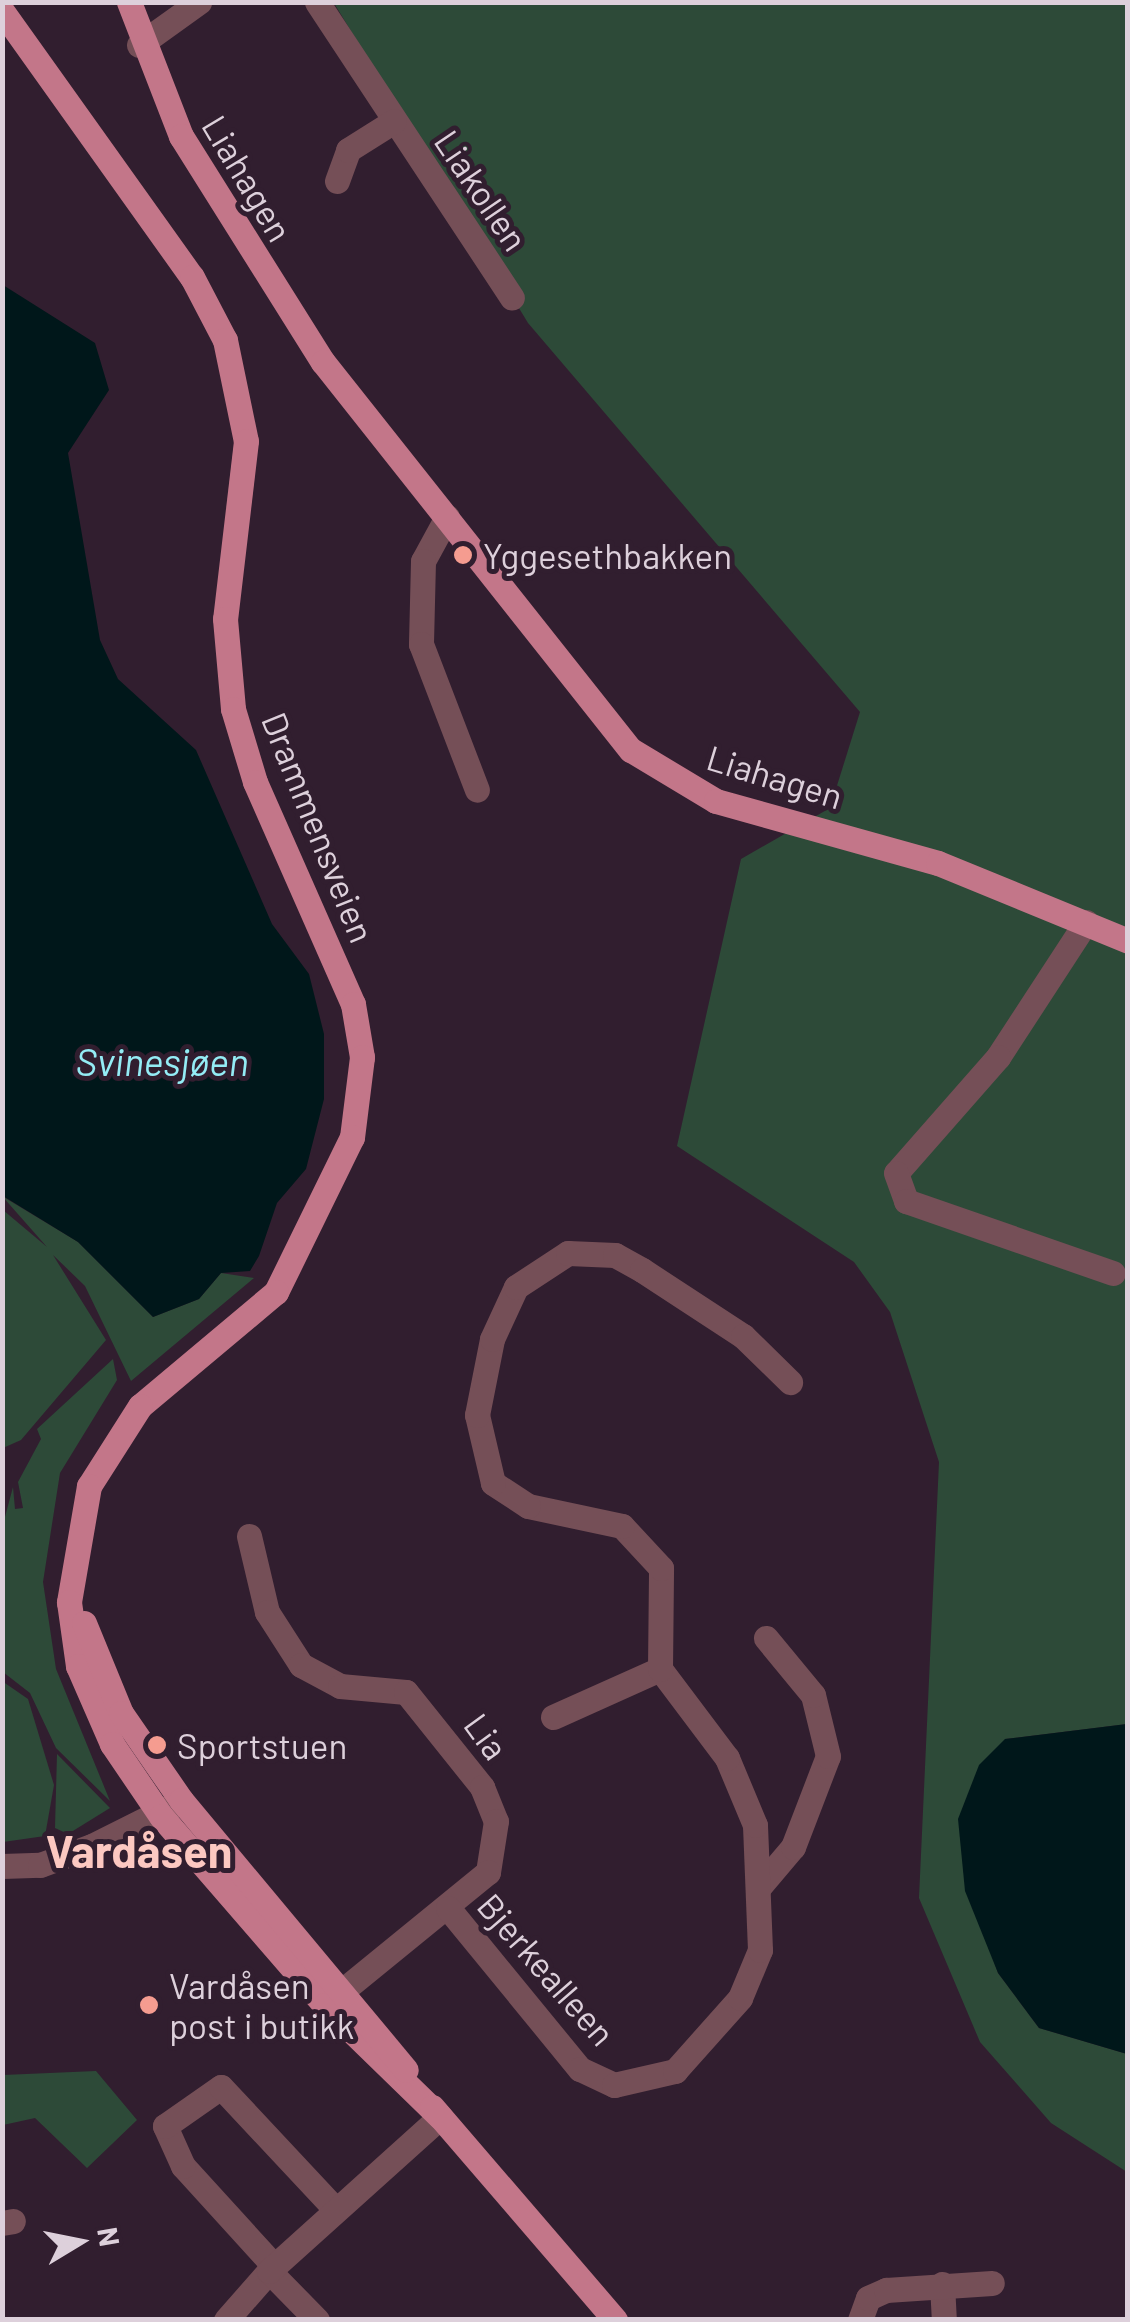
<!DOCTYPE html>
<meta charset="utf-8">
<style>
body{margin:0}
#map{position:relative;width:1130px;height:2322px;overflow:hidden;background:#311e2f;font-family:Barlow,sans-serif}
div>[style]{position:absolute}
.green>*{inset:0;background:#2d4a38}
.water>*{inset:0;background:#00171a}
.minor>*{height:25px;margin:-12.5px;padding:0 12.5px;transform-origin:12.5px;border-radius:12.5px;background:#754f57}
.major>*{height:25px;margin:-12.5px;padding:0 12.5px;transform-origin:12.5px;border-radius:12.5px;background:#c37689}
.dots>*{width:28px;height:28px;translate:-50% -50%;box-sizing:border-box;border:5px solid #311e2f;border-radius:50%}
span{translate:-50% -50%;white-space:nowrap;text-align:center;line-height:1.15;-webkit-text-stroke:10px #311e2f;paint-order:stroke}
.street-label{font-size:35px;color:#ddd0db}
.poi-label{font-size:35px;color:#ddd0db}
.left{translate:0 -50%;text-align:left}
.water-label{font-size:38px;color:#94ecf5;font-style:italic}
.district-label{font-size:45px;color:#fcc8c1;font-weight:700}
.frame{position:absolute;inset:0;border:5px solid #ddd0db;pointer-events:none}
.north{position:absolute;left:30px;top:2192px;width:100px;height:100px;-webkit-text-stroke:8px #311e2f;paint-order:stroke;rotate:80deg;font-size:28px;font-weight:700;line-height:40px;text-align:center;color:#ddd0db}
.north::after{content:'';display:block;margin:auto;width:35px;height:45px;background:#ddd0db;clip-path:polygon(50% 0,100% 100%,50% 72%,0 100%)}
</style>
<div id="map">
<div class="green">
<div style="clip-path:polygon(334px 3px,1127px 3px,1127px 1724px,1005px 1739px,984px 1934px,998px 1973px,1039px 2028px,1127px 2054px,1127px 2172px,1051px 2123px,980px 2042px,919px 1898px,939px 1462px,890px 1312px,854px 1262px,677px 1146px,741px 859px,830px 808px,860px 712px,528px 323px)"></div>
<div style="clip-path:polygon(2px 1196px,78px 1242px,153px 1317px,199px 1299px,221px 1273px,254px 1278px,131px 1381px,85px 1286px,53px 1255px,106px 1340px,21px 1440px,3px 1448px,3px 1210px,47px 1247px)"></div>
<div style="clip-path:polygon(113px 1359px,117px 1380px,60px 1473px,43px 1582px,56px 1669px,110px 1801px,56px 1748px,30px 1693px,3px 1672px,2px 1528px,13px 1487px,15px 1509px,23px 1508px,18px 1482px,41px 1439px,37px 1429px)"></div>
<div style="clip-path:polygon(2px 1681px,28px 1699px,54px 1785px,45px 1836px,3px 1842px)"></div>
<div style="clip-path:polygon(57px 1754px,110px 1808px,68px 1834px,55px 1828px)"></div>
<div style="clip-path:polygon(96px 2071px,137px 2120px,87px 2168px,35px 2118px,3px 2125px,3px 2075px)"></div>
</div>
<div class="water">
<div style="clip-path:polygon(3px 285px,95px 343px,109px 390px,68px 453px,100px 640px,118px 679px,196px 750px,272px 924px,309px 974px,324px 1034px,324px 1099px,306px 1169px,277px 1203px,259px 1256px,250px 1271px,221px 1273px,199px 1299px,153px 1317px,78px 1242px,3px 1196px)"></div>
<div style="clip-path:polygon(1127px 1724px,1128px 1724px,1127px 2054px,1039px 2028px,998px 1973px,965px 1891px,958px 1819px,979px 1765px,1005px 1739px)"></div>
</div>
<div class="minor">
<div style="left:317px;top:2px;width:354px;rotate:56.6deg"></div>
<div style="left:139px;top:45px;width:74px;rotate:-35.6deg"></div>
<div style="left:337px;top:181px;width:33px;rotate:-70deg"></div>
<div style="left:348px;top:150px;width:54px;rotate:-32.2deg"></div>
<div style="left:447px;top:517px;width:50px;rotate:118.6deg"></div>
<div style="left:423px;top:561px;width:83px;rotate:91.4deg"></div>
<div style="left:421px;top:644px;width:156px;rotate:69deg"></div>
<div style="left:1086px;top:922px;width:161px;rotate:123.1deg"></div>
<div style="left:998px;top:1057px;width:154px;rotate:131.3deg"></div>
<div style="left:896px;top:1173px;width:30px;rotate:70deg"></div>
<div style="left:906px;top:1201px;width:219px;rotate:19.2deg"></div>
<div style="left:249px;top:1536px;width:78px;rotate:76.7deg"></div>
<div style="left:267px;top:1612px;width:63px;rotate:57.3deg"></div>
<div style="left:301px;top:1665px;width:44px;rotate:28.3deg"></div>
<div style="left:340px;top:1686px;width:66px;rotate:5.2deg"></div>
<div style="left:406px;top:1692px;width:122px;rotate:51.3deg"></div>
<div style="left:482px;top:1787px;width:37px;rotate:68deg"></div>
<div style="left:496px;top:1821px;width:52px;rotate:98.9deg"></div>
<div style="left:488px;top:1872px;width:210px;rotate:140.8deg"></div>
<div style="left:553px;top:1717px;width:117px;rotate:-24.2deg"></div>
<div style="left:2px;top:1866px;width:38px;rotate:-2deg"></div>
<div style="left:40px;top:1865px;width:55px;rotate:-20.1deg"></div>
<div style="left:92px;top:1846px;width:96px;rotate:-26.6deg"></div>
<div style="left:760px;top:1886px;width:51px;rotate:-49.8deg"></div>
<div style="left:793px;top:1847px;width:97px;rotate:-69deg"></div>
<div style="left:828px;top:1756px;width:63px;rotate:-103.8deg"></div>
<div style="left:813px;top:1695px;width:74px;rotate:-129.5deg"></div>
<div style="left:448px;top:1908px;width:208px;rotate:50.7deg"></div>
<div style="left:580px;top:2069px;width:38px;rotate:25deg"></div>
<div style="left:614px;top:2085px;width:63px;rotate:-12.9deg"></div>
<div style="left:675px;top:2071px;width:98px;rotate:-48.3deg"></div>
<div style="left:740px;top:1998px;width:52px;rotate:-67.4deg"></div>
<div style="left:760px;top:1950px;width:125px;rotate:-92.3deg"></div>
<div style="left:755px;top:1825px;width:73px;rotate:-112.7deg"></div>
<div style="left:727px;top:1758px;width:111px;rotate:-127deg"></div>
<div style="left:660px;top:1669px;width:101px;rotate:-89.4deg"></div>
<div style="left:661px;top:1568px;width:57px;rotate:-132.9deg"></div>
<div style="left:622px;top:1526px;width:96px;rotate:-168deg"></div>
<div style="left:528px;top:1506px;width:42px;rotate:-146.7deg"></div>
<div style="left:493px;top:1483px;width:70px;rotate:-103.2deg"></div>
<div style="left:477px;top:1415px;width:77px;rotate:-78.8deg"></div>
<div style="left:492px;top:1339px;width:57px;rotate:-65.2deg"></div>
<div style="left:516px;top:1287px;width:62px;rotate:-33.2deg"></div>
<div style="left:568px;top:1253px;width:47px;rotate:2.4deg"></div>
<div style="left:615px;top:1255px;width:31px;rotate:29deg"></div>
<div style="left:642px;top:1270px;width:121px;rotate:33.2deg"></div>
<div style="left:743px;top:1336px;width:66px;rotate:44.4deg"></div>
<div style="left:2px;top:2223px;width:11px;rotate:-10deg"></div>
<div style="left:274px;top:2266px;width:135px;rotate:-132.3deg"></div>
<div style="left:183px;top:2166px;width:44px;rotate:-114.2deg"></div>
<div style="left:165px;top:2126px;width:68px;rotate:-34.9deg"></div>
<div style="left:221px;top:2087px;width:167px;rotate:46.9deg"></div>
<div style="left:942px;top:2284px;width:36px;rotate:87deg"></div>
<div style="left:226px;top:2320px;width:65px;rotate:-48.7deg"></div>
<div style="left:317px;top:2320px;width:69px;rotate:-134.4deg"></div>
<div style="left:269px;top:2271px;width:230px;rotate:-42deg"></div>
<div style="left:860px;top:2320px;width:23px;rotate:-70deg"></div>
<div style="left:868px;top:2298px;width:20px;rotate:-24deg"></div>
<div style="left:886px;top:2290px;width:106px;rotate:-3.8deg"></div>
</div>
<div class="major">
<div style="left:129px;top:2px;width:144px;rotate:68.8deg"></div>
<div style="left:181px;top:136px;width:267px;rotate:57.9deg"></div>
<div style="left:323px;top:362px;width:495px;rotate:51.6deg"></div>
<div style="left:631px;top:750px;width:99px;rotate:31deg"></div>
<div style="left:716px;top:801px;width:230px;rotate:15.6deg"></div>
<div style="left:938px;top:863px;width:205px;rotate:22.3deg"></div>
<div style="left:2px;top:11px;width:327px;rotate:54.5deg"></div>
<div style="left:192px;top:277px;width:71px;rotate:62.4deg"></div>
<div style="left:225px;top:340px;width:103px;rotate:78.3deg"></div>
<div style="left:246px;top:441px;width:179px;rotate:96.7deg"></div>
<div style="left:225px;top:619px;width:90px;rotate:84.9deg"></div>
<div style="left:233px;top:709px;width:76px;rotate:73.2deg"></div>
<div style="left:255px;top:782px;width:243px;rotate:66.2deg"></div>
<div style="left:353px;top:1004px;width:54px;rotate:80.4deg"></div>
<div style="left:362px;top:1057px;width:81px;rotate:97.1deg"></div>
<div style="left:352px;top:1137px;width:173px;rotate:116.1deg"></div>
<div style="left:276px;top:1292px;width:177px;rotate:140deg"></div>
<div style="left:140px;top:1406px;width:95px;rotate:122.5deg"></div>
<div style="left:89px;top:1486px;width:118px;rotate:99.8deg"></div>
<div style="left:69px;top:1602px;width:65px;rotate:82deg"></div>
<div style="left:78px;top:1666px;width:85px;rotate:66.4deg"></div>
<div style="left:112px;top:1744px;width:87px;rotate:55.8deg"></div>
<div style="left:161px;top:1816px;width:250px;rotate:49.1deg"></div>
<div style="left:325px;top:2005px;width:161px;rotate:44.2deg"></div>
<div style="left:84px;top:1623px;width:97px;rotate:67.7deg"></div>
<div style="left:121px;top:1713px;width:106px;rotate:55.4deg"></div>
<div style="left:181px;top:1800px;width:351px;rotate:50.2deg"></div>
<div style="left:432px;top:2107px;width:281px;rotate:49.3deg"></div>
</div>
<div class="dots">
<div style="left:463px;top:555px;background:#f59c90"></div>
<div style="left:157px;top:1745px;background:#f59c90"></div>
<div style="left:149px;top:2005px;background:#f59c90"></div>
</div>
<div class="street-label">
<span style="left:248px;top:178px;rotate:59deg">Liahagen</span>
<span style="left:482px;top:190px;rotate:56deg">Liakollen</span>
<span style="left:775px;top:776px;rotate:17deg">Liahagen</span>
<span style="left:319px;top:827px;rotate:68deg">Drammensveien</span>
<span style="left:487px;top:1736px;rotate:54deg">Lia</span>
<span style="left:547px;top:1969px;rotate:49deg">Bjerkealleen</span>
</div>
<div class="poi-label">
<span class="left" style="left:483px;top:555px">Yggesethbakken</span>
<span class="left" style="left:177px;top:1745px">Sportstuen</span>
<span class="left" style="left:169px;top:2005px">Vardåsen<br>post i butikk</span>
</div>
<div class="water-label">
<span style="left:162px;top:1062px">Svinesjøen</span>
</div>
<div class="district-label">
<span style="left:139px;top:1851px">Vardåsen</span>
</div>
<div class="frame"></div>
<div class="north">N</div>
</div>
